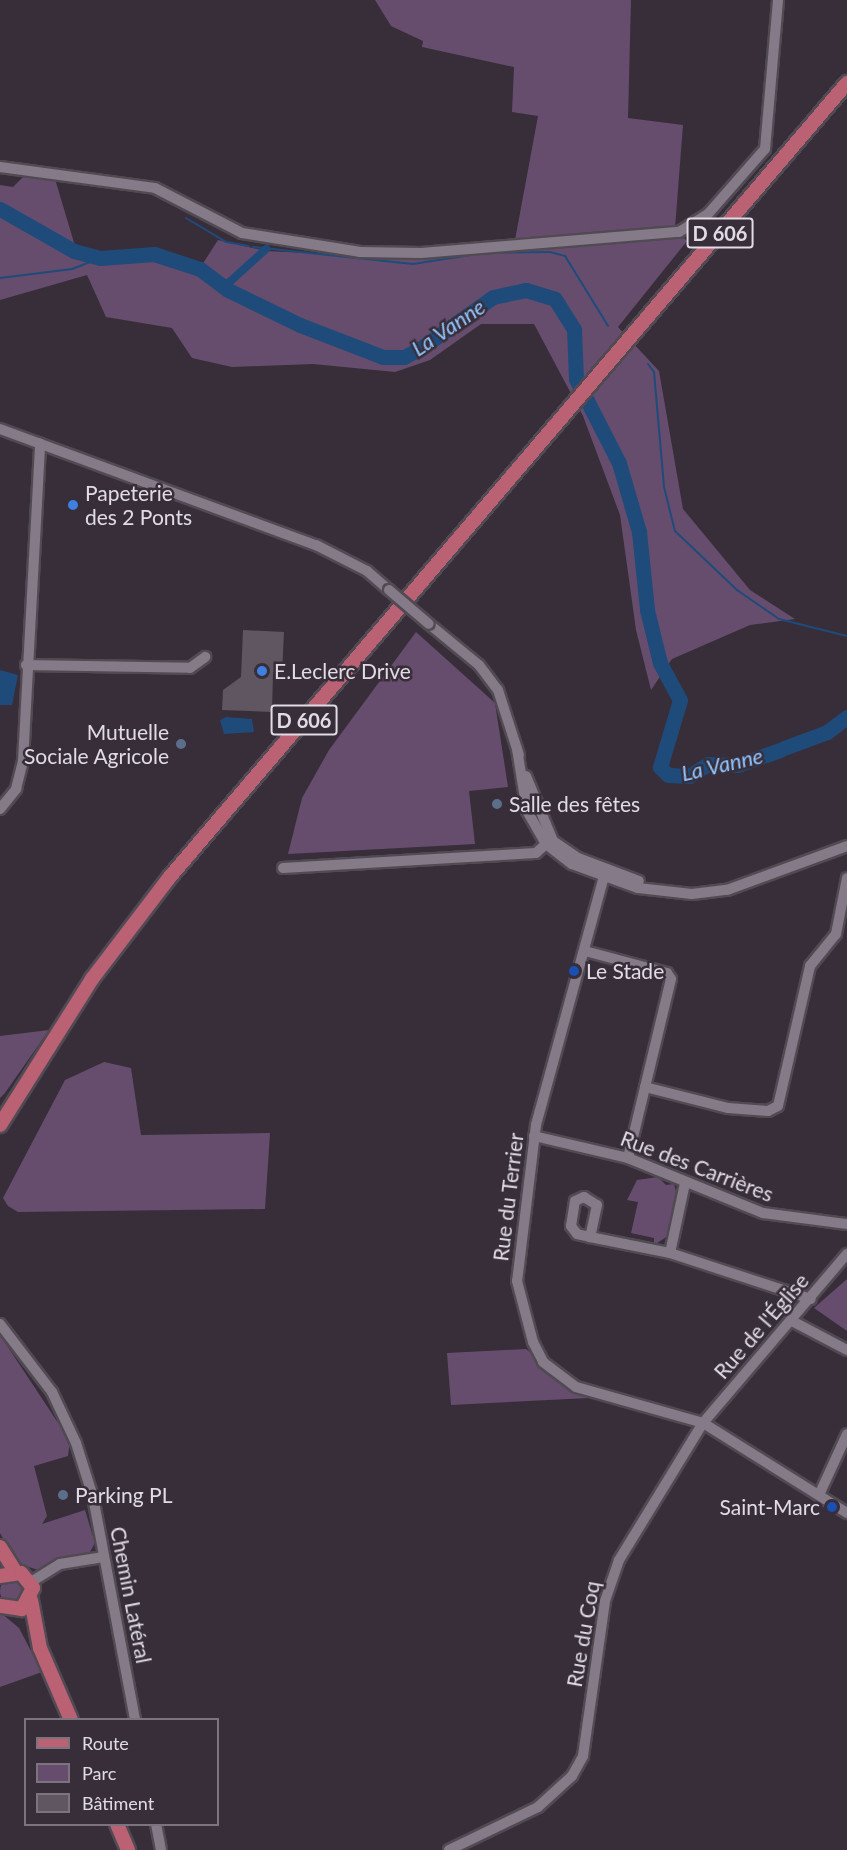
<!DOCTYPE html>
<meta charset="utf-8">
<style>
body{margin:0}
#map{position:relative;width:847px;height:1850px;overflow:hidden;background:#372e3a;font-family:Lato,sans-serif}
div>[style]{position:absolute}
.green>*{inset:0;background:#664d6d}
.round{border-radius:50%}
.water>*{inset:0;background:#1f4b7b}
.stream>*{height:2px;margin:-1px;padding:0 1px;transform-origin:1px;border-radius:1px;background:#1f4b7b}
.canal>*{height:8px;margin:-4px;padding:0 4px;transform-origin:4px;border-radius:4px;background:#1f4b7b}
.river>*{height:15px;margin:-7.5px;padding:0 7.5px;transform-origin:7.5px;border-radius:7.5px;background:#1f4b7b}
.building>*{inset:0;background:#5f5662}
.roads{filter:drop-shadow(2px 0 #514a53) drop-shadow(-2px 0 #514a53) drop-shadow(0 2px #514a53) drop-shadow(0 -2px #514a53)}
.minor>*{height:10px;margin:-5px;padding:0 5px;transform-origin:5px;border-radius:5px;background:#847a88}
.major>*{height:14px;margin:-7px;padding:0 7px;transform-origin:7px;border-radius:7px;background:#bb6174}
.bridges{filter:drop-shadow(2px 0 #514a53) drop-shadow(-2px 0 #514a53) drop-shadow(0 2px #514a53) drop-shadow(0 -2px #514a53)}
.minor-bridge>*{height:10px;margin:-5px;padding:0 5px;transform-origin:5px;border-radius:5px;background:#847a88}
.dots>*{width:16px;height:16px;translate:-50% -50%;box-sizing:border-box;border:3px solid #372e3a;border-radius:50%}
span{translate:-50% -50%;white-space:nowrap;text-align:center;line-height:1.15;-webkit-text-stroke:5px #372e3a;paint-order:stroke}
.shield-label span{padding:2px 4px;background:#372e3a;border:2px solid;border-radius:4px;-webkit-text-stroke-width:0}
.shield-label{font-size:20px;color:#e1dbe3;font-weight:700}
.poi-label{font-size:21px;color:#e1dbe3}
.left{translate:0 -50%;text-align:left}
.right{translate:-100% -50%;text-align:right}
.street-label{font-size:21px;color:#e1dbe3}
.water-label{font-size:22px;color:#91c4fe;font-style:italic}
.legend{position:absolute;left:24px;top:1718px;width:195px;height:108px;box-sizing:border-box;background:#372e3a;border:2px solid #7b737e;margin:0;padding:8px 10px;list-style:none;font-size:18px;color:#e1dbe3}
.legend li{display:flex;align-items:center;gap:12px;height:30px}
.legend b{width:30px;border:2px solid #7b737e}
</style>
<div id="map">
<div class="green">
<div style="clip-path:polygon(375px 0,631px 0,628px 118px,683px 125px,675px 228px,515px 240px,538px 116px,512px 112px,514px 67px,422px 47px,423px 41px,391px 26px)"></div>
<div style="clip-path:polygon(25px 175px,55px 179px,75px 246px,100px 254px,155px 251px,202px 265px,218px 240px,266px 251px,417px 258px,680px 234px,687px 241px,618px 327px,659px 371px,683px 509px,750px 590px,795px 619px,750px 625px,672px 659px,651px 690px,636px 630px,620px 515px,583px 416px,534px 324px,481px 324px,430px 360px,395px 372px,313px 364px,232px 367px,192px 358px,172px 328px,106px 317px,87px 275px,0 300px,0 185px,13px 187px)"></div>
<div style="clip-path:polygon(416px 632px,495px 703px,508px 787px,469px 791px,475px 844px,288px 854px,302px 798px,329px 750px)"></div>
<div style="clip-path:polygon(49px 1030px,5px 1093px,0 1098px,0 1036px)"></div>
<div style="clip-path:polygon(104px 1062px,131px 1068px,141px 1135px,270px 1133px,265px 1209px,18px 1212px,8px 1206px,3px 1198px,65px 1080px)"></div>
<div style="clip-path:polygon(658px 1177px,666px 1185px,674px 1184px,677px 1195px,668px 1236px,654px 1245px,654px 1238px,631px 1233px,638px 1202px,627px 1200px,637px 1180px)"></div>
<div style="clip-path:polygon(847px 1279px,847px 1331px,814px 1308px)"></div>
<div style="clip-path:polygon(0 1335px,70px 1441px,68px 1456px,34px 1466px,47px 1516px,42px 1524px,85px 1510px,95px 1543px,90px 1552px,38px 1570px,17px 1563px,0 1533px)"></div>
<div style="clip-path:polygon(526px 1349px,589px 1398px,451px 1405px,447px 1353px)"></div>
<div class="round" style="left:0;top:1578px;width:26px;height:26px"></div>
<div style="clip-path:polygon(0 1612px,19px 1628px,42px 1672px,0 1687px)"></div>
</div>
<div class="water">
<div style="clip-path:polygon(0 670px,18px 675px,12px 705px,0 705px)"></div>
<div style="clip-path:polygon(226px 717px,252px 719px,254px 732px,224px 734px,220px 720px)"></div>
</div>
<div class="stream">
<div style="left:186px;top:218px;width:47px;rotate:31deg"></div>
<div style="left:226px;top:242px;width:23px;rotate:10deg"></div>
<div style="left:253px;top:247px;width:161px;rotate:6.1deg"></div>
<div style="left:413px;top:264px;width:71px;rotate:-8.9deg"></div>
<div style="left:483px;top:253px;width:67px;rotate:-0.9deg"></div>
<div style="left:550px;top:252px;width:16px;rotate:15deg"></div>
<div style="left:565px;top:256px;width:82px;rotate:58.4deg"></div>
<div style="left:0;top:278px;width:73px;rotate:-7.1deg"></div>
<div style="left:72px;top:269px;width:30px;rotate:-21deg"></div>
<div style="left:648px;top:364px;width:10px;rotate:53deg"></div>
<div style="left:654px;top:372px;width:115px;rotate:85deg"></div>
<div style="left:664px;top:487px;width:45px;rotate:76deg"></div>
<div style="left:675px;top:531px;width:86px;rotate:43.6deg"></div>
<div style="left:737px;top:590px;width:51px;rotate:34.6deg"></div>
<div style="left:779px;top:619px;width:70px;rotate:14deg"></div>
</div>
<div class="canal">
<div style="left:224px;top:287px;width:57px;rotate:-42.1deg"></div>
</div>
<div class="river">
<div style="left:0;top:209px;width:85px;rotate:29.6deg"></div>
<div style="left:74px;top:251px;width:27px;rotate:15deg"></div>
<div style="left:100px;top:258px;width:54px;rotate:-4.2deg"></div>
<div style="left:154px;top:254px;width:48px;rotate:18.1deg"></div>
<div style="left:200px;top:269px;width:35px;rotate:37deg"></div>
<div style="left:228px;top:290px;width:80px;rotate:25.9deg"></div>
<div style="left:300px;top:325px;width:89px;rotate:21.1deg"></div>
<div style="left:383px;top:357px;width:21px"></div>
<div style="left:404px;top:357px;width:19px;rotate:-28deg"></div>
<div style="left:421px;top:348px;width:88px;rotate:-35.3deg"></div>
<div style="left:493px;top:297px;width:34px;rotate:-12deg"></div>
<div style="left:526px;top:290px;width:30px;rotate:17deg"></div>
<div style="left:555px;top:299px;width:36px;rotate:58deg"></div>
<div style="left:574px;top:329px;width:50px;rotate:87.7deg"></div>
<div style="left:576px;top:379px;width:94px;rotate:62.9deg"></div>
<div style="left:619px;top:463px;width:72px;rotate:73.8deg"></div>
<div style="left:639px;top:532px;width:78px;rotate:84.1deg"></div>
<div style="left:647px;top:610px;width:55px;rotate:76.2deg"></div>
<div style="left:660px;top:663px;width:42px;rotate:61.6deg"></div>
<div style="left:680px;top:700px;width:70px;rotate:106.6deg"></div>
<div style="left:660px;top:767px;width:11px;rotate:45deg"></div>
<div style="left:668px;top:775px;width:21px;rotate:3deg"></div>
<div style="left:689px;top:776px;width:22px;rotate:-32deg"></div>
<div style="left:708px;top:764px;width:30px;rotate:2deg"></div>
<div style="left:738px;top:765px;width:45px;rotate:-19.7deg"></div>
<div style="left:784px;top:748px;width:46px;rotate:-20.4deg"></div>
<div style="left:827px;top:732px;width:25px;rotate:-37deg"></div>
</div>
<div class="building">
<div style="clip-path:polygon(243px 630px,284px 632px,282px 673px,273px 672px,272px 712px,222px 710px,223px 690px,241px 677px)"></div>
</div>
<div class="roads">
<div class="minor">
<div style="left:0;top:167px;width:156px;rotate:7.7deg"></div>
<div style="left:155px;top:188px;width:98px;rotate:27.3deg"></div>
<div style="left:242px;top:233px;width:120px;rotate:9.1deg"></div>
<div style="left:360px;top:252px;width:61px;rotate:0.9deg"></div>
<div style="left:421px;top:253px;width:259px;rotate:-4.7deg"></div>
<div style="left:679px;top:232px;width:34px;rotate:-32deg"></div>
<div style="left:708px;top:214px;width:86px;rotate:-48.8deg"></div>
<div style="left:765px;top:149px;width:150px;rotate:-85deg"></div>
<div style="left:0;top:429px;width:337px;rotate:20.2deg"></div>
<div style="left:316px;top:545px;width:57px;rotate:27deg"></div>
<div style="left:367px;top:571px;width:29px;rotate:41deg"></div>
<div style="left:429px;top:624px;width:65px;rotate:39.4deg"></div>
<div style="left:479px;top:665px;width:31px;rotate:53deg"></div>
<div style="left:498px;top:690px;width:68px;rotate:72.1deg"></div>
<div style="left:26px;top:665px;width:164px;rotate:1deg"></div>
<div style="left:190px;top:668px;width:19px;rotate:-36deg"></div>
<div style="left:517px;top:749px;width:63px;rotate:80.8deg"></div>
<div style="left:527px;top:811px;width:38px;rotate:60deg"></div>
<div style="left:546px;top:844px;width:33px;rotate:38deg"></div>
<div style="left:572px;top:864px;width:70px;rotate:20deg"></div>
<div style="left:638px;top:888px;width:54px;rotate:6.3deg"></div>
<div style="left:692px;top:894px;width:35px;rotate:-7deg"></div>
<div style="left:727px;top:890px;width:128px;rotate:-20.1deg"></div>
<div style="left:526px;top:776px;width:70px;rotate:67.4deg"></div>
<div style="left:553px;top:841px;width:30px;rotate:34deg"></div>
<div style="left:578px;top:858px;width:65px;rotate:20.7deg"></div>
<div style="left:0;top:809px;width:26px;rotate:-51deg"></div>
<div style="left:16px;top:789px;width:29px;rotate:-76deg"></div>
<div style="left:23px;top:761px;width:318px;rotate:-86.9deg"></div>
<div style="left:283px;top:868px;width:253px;rotate:-3.4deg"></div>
<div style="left:536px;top:853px;width:13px;rotate:-42deg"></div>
<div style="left:606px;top:869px;width:265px;rotate:105.3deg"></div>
<div style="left:536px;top:1125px;width:157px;rotate:96.9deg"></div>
<div style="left:517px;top:1281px;width:63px;rotate:75.3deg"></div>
<div style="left:533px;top:1342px;width:22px;rotate:63deg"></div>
<div style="left:543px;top:1362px;width:41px;rotate:37.1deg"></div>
<div style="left:576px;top:1387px;width:132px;rotate:15.8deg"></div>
<div style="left:703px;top:1423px;width:170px;rotate:32deg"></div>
<div style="left:585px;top:951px;width:85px;rotate:15deg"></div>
<div style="left:667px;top:973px;width:7px;rotate:56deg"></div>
<div style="left:671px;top:979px;width:184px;rotate:103.5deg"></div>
<div style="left:645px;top:1087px;width:86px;rotate:14.2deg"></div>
<div style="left:728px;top:1108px;width:40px;rotate:4.3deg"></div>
<div style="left:768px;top:1111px;width:11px;rotate:-27deg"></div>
<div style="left:778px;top:1106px;width:144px;rotate:-77.1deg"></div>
<div style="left:810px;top:966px;width:41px;rotate:-50.9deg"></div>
<div style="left:836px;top:934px;width:57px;rotate:-78.9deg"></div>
<div style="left:534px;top:1136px;width:97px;rotate:13.2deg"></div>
<div style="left:628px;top:1158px;width:146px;rotate:22.2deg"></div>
<div style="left:763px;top:1213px;width:85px;rotate:7.5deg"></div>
<div style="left:590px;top:1237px;width:13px;rotate:-167deg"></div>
<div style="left:577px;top:1234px;width:10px;rotate:-127deg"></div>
<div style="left:571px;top:1226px;width:25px;rotate:-81deg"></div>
<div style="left:575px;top:1201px;width:10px;rotate:-24deg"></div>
<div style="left:584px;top:1197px;width:15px;rotate:32deg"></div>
<div style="left:597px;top:1205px;width:33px;rotate:102deg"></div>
<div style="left:590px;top:1237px;width:82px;rotate:11.3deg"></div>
<div style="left:670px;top:1253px;width:148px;rotate:18.1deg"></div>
<div style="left:670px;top:1253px;width:72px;rotate:-77.9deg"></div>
<div style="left:792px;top:1321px;width:62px;rotate:27.8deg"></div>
<div style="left:0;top:1324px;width:86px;rotate:52.6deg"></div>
<div style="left:52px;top:1392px;width:56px;rotate:64.8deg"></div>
<div style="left:76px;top:1443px;width:57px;rotate:72.5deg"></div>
<div style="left:93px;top:1497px;width:227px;rotate:79.3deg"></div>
<div style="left:819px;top:1495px;width:67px;rotate:-65.3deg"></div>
<div style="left:31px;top:1582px;width:34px;rotate:-32deg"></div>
<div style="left:60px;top:1564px;width:44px;rotate:-9.2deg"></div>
<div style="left:156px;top:1824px;width:26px;rotate:79deg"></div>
<div style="left:449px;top:1850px;width:99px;rotate:-25.8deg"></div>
<div style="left:538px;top:1807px;width:46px;rotate:-42.4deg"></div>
<div style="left:572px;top:1776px;width:23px;rotate:-61deg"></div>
<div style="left:583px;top:1756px;width:157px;rotate:-81.9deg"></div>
<div style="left:605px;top:1601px;width:43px;rotate:-71.1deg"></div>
<div style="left:619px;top:1560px;width:161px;rotate:-58.5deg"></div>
<div style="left:703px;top:1423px;width:222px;rotate:-49.6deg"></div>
</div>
<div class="major">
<div style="left:0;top:1125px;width:173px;rotate:-57.8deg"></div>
<div style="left:92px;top:979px;width:127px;rotate:-52.7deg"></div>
<div style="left:169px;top:878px;width:1045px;rotate:-49.54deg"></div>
<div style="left:0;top:1547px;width:28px;rotate:58deg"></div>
<div style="left:0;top:1576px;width:21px;rotate:-8deg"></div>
<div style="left:21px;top:1573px;width:19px;rotate:51deg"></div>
<div style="left:33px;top:1588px;width:24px;rotate:118deg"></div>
<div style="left:22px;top:1609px;width:22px;rotate:-172deg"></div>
<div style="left:31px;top:1600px;width:49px;rotate:79.4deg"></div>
<div style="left:40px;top:1648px;width:78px;rotate:66.7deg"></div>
<div style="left:117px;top:1824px;width:28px;rotate:67deg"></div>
</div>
</div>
<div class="bridges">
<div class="minor-bridge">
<div style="left:389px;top:590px;width:52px;rotate:40.4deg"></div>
</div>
</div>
<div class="dots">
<div style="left:73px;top:505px;background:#3f7fe0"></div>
<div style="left:262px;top:671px;background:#3f7fe0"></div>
<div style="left:181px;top:744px;background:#5c6f8a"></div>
<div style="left:497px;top:804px;background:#5c6f8a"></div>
<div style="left:574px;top:971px;background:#1a4fb4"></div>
<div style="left:63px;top:1495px;background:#5c6f8a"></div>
<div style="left:832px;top:1507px;background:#1a4fb4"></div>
</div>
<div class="shield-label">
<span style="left:720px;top:233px">D 606</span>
<span style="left:304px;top:720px">D 606</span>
</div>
<div class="poi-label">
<span class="left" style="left:85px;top:505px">Papeterie<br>des 2 Ponts</span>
<span class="left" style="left:274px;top:671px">E.Leclerc Drive</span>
<span class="right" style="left:169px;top:744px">Mutuelle<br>Sociale Agricole</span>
<span class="left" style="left:509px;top:804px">Salle des fêtes</span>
<span class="left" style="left:586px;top:971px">Le Stade</span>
<span class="left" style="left:75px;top:1495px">Parking PL</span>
<span class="right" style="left:820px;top:1507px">Saint-Marc</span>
</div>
<div class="street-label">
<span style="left:697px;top:1166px;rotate:21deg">Rue des Carrières</span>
<span style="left:508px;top:1197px;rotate:-83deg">Rue du Terrier</span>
<span style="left:761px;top:1326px;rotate:-49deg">Rue de l'Église</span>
<span style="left:131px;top:1595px;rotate:79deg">Chemin Latéral</span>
<span style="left:583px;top:1634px;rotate:-80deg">Rue du Coq</span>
</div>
<div class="water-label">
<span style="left:448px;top:327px;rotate:-34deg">La Vanne</span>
<span style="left:722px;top:764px;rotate:-13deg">La Vanne</span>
</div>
<ul class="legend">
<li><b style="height:8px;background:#bb6174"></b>Route</li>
<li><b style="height:16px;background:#664d6d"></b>Parc</li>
<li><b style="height:16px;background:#5f5662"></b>Bâtiment</li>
</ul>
</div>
